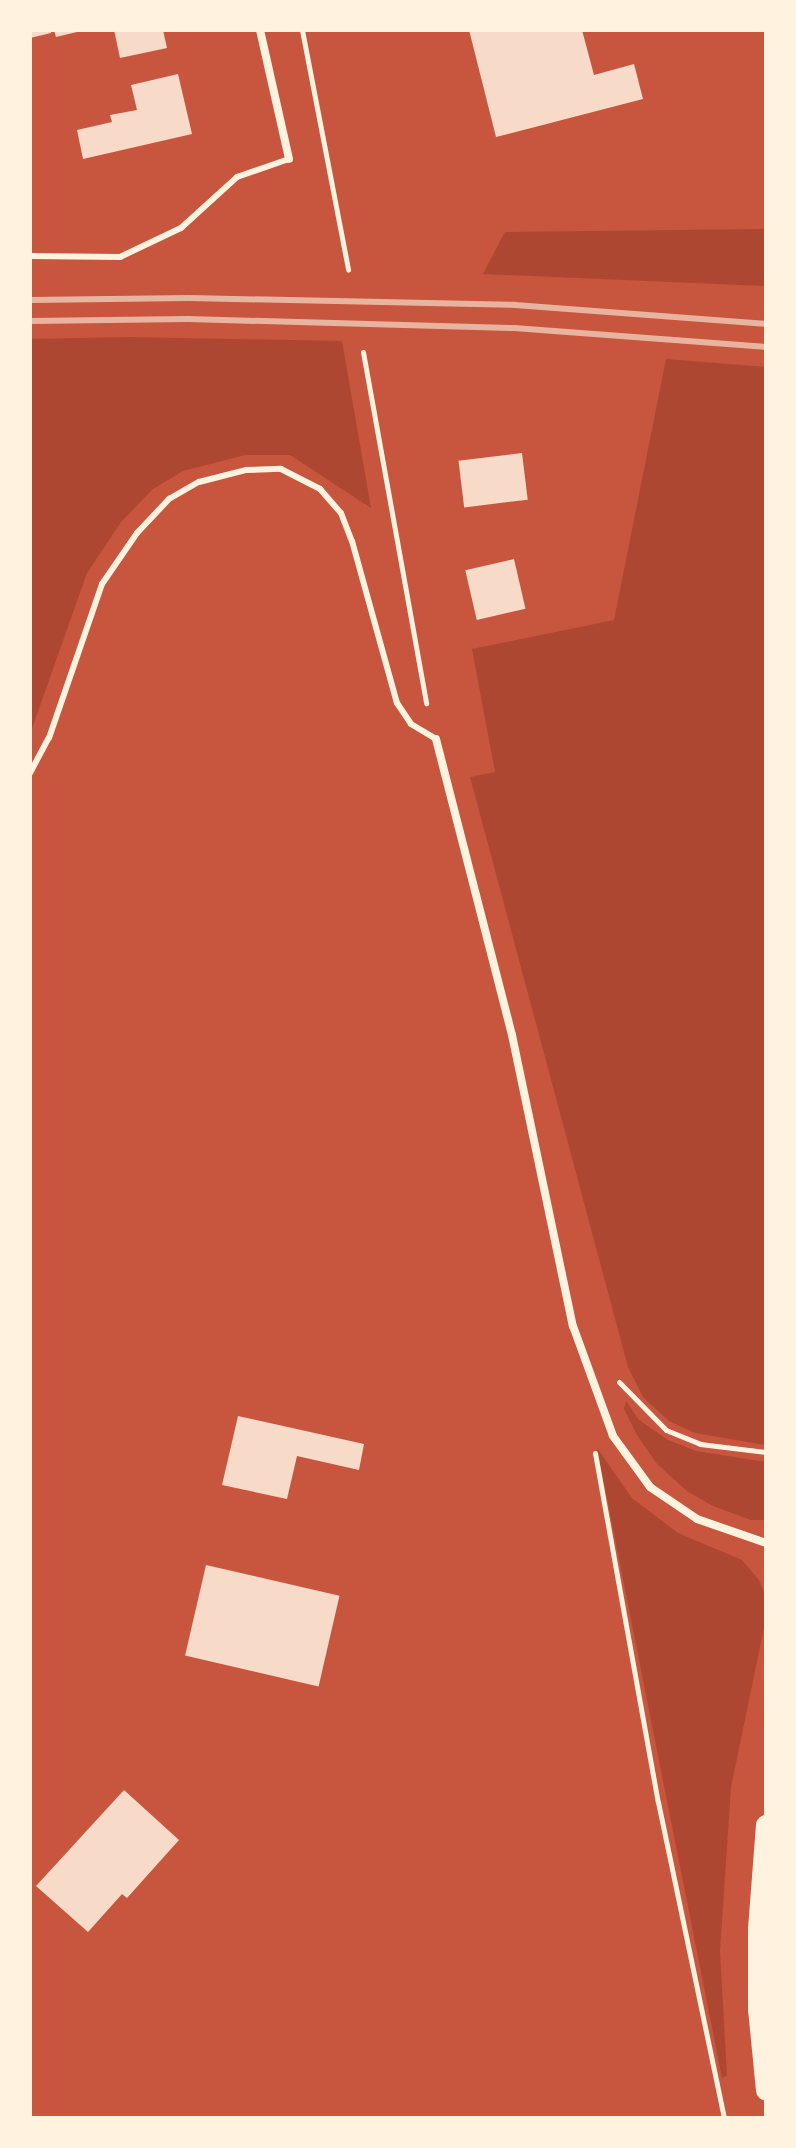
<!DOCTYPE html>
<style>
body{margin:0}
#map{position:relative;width:796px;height:2148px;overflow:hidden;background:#c8553d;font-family:"Source Sans 3",sans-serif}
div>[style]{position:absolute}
.green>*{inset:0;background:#ae4732}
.building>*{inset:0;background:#f7dbc8;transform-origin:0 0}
.path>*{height:5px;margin:-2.5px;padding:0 2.5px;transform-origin:2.5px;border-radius:2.5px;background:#fff3e0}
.service>*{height:6px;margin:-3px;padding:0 3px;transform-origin:3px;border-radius:3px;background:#fff3e0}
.minor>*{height:8px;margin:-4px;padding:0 4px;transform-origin:4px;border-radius:4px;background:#fff3e0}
.primary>*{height:20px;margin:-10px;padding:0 10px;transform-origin:10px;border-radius:10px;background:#fff3e0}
.rail>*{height:6px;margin:-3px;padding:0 3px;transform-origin:3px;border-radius:3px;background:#e9b49f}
span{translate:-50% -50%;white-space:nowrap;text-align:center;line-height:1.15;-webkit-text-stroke:6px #fff3e0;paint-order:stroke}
.frame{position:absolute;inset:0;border:32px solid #fff3e0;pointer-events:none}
</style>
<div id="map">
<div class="green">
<div style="clip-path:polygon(766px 229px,766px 286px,483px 274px,505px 232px)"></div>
<div style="clip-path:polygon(129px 337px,342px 341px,371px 508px,290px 455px,245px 455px,183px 471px,153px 489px,121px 522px,87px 573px,30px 734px,30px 339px)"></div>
<div style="clip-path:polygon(666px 359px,766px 367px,766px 1445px,695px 1433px,669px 1421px,643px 1397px,628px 1367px,470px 777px,495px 772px,472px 649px,614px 620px)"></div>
<div style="clip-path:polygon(626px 1401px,639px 1420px,668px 1440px,696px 1451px,766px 1462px,766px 1520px,751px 1520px,713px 1506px,687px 1491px,657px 1464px,637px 1435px,624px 1409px)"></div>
<div style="clip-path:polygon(597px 1448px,632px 1498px,678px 1533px,742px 1560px,759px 1580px,766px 1597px,764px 1628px,731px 1787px,720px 1951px,727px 2076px,722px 2078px)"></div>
</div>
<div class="building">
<div style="clip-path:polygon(30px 30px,50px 30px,51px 33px,30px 38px)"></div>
<div style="clip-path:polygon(54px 30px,81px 30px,81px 31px,56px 37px)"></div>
<div style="clip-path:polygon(114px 30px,163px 30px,167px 48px,120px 58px)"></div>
<div style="clip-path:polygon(469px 30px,582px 30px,594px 75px,634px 64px,643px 99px,496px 137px)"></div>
<div style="clip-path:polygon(178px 74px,192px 134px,83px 159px,77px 130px,112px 122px,110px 115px,137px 110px,131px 85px)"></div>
<div style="left:522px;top:453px;width:47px;height:64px;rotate:83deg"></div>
<div style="left:514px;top:559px;width:51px;height:50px;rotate:77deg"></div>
<div style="clip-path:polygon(238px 1416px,364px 1444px,359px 1470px,297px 1456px,287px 1499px,222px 1485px)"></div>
<div style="left:206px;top:1565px;width:137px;height:93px;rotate:13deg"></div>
<div style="clip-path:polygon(124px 1790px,179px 1840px,127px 1898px,122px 1894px,88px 1932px,36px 1886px)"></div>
</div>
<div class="path">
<div style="left:302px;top:30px;width:244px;rotate:79.1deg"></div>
<div style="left:363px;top:352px;width:357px;rotate:79.8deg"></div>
<div style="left:619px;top:1382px;width:67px;rotate:45.6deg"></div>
<div style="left:666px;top:1430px;width:37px;rotate:22deg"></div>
<div style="left:700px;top:1444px;width:66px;rotate:6.9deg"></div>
<div style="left:595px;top:1453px;width:355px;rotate:79.8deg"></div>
<div style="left:658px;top:1802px;width:323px;rotate:78.2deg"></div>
</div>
<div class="service">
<div style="left:30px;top:256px;width:90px;rotate:0.6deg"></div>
<div style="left:120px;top:257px;width:68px;rotate:-25.4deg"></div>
<div style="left:181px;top:228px;width:76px;rotate:-42.3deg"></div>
<div style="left:237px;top:177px;width:55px;rotate:-19.1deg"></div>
<div style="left:30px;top:773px;width:40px;rotate:-62deg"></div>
<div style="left:49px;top:738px;width:163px;rotate:-71deg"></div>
<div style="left:102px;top:584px;width:62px;rotate:-55.5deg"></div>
<div style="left:137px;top:533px;width:47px;rotate:-46.7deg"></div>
<div style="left:169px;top:499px;width:34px;rotate:-30deg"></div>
<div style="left:199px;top:482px;width:49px;rotate:-14.3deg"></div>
<div style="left:246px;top:470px;width:35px;rotate:-2deg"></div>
<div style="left:281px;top:469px;width:44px;rotate:27.1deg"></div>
<div style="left:320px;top:489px;width:32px;rotate:49deg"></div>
<div style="left:341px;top:513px;width:30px;rotate:69deg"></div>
<div style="left:352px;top:541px;width:168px;rotate:74.5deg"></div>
<div style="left:397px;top:703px;width:25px;rotate:56deg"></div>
<div style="left:411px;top:724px;width:29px;rotate:31deg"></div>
</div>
<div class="minor">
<div style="left:260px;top:30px;width:132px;rotate:77.3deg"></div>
<div style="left:436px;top:739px;width:306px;rotate:75.6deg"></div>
<div style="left:512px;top:1035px;width:297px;rotate:78.2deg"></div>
<div style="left:573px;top:1326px;width:117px;rotate:70deg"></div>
<div style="left:613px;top:1436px;width:63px;rotate:54deg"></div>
<div style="left:650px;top:1487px;width:57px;rotate:34.2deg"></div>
<div style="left:697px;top:1519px;width:73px;rotate:19.2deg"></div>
</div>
<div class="primary">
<div style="left:766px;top:1825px;width:105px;rotate:94.4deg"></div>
<div style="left:758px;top:1930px;width:79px;rotate:90deg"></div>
<div style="left:758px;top:2009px;width:82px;rotate:84.4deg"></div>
</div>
<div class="rail">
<div style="left:30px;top:300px;width:159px;rotate:-0.7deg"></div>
<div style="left:189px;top:298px;width:326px;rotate:1.2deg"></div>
<div style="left:515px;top:305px;width:252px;rotate:4.3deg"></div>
<div style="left:30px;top:321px;width:158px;rotate:-0.7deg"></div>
<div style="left:188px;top:319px;width:326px;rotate:1.6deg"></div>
<div style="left:514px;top:328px;width:253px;rotate:4.3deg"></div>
</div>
<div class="frame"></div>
</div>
